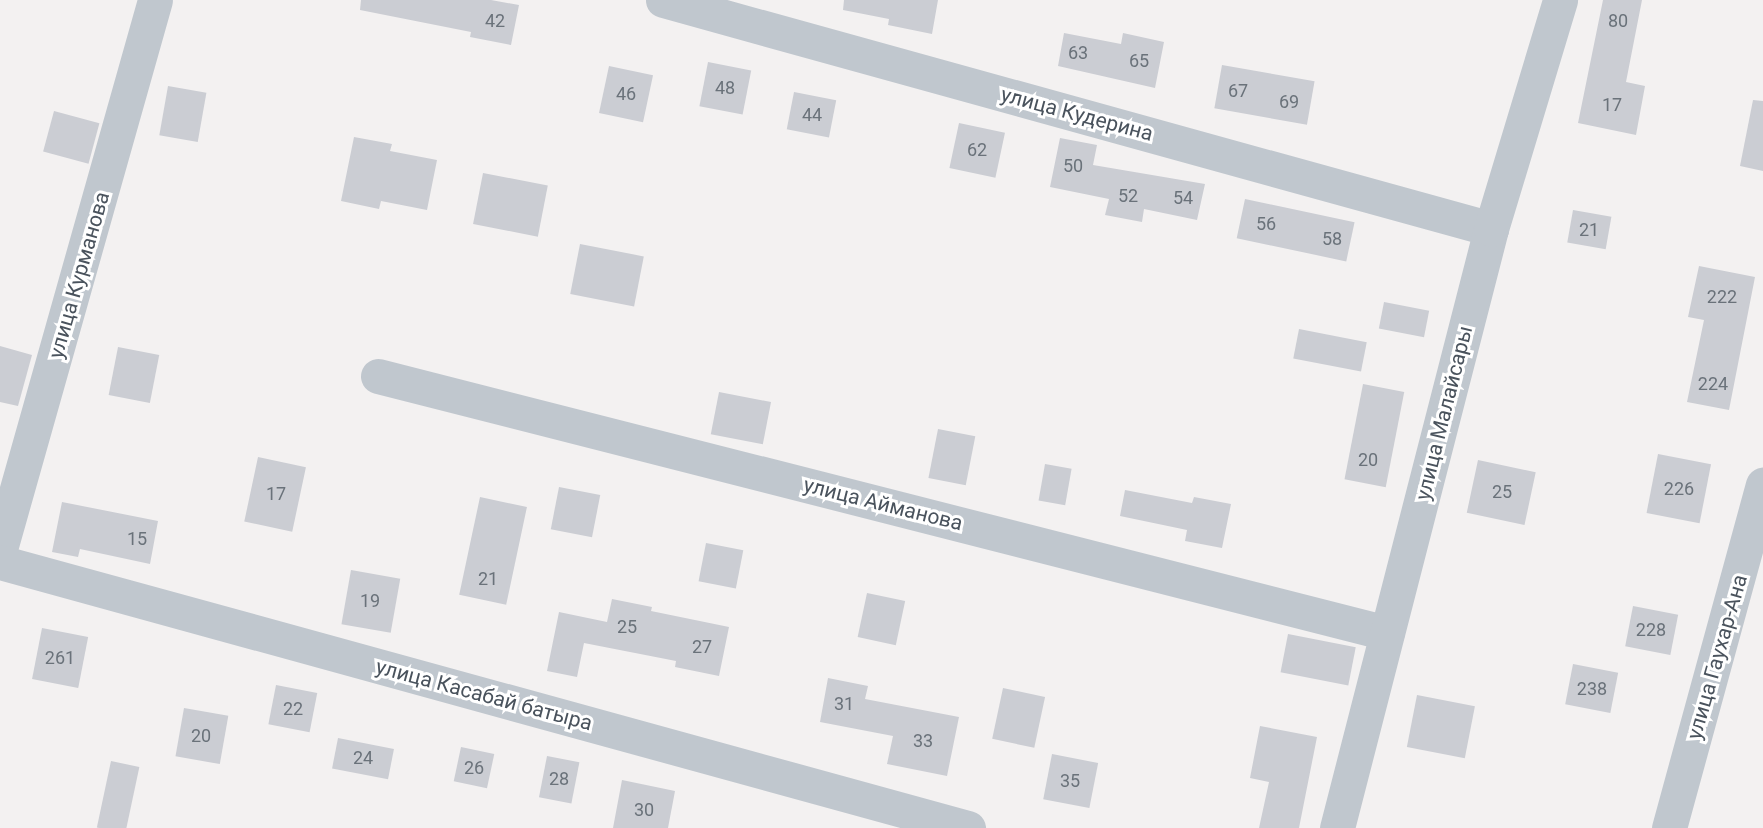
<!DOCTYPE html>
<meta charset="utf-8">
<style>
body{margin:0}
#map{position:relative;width:1763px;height:828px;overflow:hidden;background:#f3f1f1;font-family:Roboto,sans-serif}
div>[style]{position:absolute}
.building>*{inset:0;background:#cbcdd3;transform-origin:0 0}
.minor>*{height:35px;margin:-17.5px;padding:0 17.5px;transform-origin:17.5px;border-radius:17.5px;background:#c0c7ce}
span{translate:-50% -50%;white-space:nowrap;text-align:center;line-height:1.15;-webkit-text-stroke:6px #fff;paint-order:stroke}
.number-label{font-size:18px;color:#6a727a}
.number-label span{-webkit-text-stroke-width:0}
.street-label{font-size:21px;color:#4a535d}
</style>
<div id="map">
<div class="building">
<div style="clip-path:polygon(361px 0,491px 0,519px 5px,511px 45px,470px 37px,471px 32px,360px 10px)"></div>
<div style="clip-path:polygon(844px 0,938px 0,932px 34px,888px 25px,889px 19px,843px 10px)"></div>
<div style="clip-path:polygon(1603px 0,1642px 0,1626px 82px,1645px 86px,1636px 135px,1578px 123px)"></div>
<div style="clip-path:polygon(1064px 33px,1121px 44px,1123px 33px,1164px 42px,1155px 88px,1058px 66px)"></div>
<div style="left:708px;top:62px;width:44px;height:45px;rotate:11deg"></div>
<div style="left:1222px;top:65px;width:94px;height:44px;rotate:10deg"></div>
<div style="left:609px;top:66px;width:45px;height:48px;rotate:12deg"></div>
<div style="left:168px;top:86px;width:39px;height:50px;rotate:10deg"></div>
<div style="left:794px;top:92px;width:43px;height:38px;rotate:11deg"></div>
<div style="clip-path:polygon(1753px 100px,1763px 101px,1763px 171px,1740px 166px)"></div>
<div style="left:54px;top:111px;width:47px;height:42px;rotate:15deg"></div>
<div style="left:959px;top:123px;width:47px;height:46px;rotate:12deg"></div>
<div style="clip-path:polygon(354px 137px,392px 144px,390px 151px,437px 160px,427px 210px,381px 201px,379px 209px,341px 201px)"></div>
<div style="clip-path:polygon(1060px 138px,1097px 145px,1093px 165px,1205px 184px,1197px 220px,1144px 209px,1142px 222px,1105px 215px,1109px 199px,1050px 187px)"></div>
<div style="left:483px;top:173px;width:66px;height:52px;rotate:11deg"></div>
<div style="left:1245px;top:199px;width:112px;height:40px;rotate:12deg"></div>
<div style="left:1573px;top:210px;width:39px;height:33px;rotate:10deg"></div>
<div style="left:580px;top:244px;width:65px;height:51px;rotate:11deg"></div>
<div style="clip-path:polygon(1699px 266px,1755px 277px,1729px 410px,1687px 402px,1704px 320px,1688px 317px)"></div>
<div style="left:1384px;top:302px;width:46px;height:27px;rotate:11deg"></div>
<div style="left:1299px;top:329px;width:69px;height:30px;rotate:11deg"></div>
<div style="clip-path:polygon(0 346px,32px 355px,18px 406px,0 402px)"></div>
<div style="left:118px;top:347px;width:42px;height:49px;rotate:11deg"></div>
<div style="left:1363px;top:384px;width:42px;height:97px;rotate:11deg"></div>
<div style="left:719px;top:392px;width:53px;height:43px;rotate:11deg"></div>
<div style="left:938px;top:429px;width:38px;height:50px;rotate:11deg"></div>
<div style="left:1658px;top:454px;width:54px;height:60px;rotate:11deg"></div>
<div style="left:258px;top:457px;width:49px;height:66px;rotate:12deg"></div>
<div style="left:1478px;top:460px;width:59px;height:54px;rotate:12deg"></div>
<div style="left:1045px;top:464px;width:27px;height:37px;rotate:10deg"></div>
<div style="left:559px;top:487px;width:42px;height:43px;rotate:11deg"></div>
<div style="clip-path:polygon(1125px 490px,1192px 503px,1194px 497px,1231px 504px,1222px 548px,1185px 541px,1187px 530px,1120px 516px)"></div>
<div style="left:480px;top:497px;width:48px;height:100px;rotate:12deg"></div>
<div style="clip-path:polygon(62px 502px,158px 521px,150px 564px,80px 549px,78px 557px,52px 552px)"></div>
<div style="left:706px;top:543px;width:38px;height:39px;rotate:11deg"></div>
<div style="left:351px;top:570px;width:50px;height:55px;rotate:10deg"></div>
<div style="left:867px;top:593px;width:39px;height:45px;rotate:12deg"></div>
<div style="clip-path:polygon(612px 599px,652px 607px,651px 611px,729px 627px,719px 676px,675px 667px,676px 661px,584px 643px,577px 677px,547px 671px,559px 612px,607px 622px)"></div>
<div style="left:1633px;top:606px;width:46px;height:41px;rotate:11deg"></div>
<div style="left:42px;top:628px;width:47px;height:52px;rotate:11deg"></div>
<div style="left:1288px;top:634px;width:69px;height:39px;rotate:11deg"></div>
<div style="left:1573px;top:664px;width:46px;height:41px;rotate:11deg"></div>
<div style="clip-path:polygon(828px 678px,868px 686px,865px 699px,959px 717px,947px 776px,887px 764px,893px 736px,820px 722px)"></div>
<div style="left:276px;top:685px;width:42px;height:40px;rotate:11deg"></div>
<div style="left:1003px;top:688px;width:43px;height:52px;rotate:12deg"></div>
<div style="left:1417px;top:695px;width:59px;height:53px;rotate:11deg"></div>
<div style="left:184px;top:708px;width:45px;height:49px;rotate:10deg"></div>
<div style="clip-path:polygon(1260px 726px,1317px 737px,1299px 828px,1259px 828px,1269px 782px,1250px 778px)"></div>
<div style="left:338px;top:738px;width:57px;height:31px;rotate:11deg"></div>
<div style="left:461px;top:747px;width:34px;height:35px;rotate:12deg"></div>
<div style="left:1052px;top:754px;width:47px;height:46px;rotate:11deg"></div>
<div style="left:547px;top:756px;width:33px;height:42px;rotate:11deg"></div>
<div style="left:111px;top:761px;width:29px;height:68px;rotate:12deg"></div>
<div style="clip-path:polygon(622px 780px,675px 791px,668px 828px,613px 828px)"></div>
</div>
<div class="minor">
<div style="left:663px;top:0;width:859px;rotate:15.46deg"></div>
<div style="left:378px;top:376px;width:1041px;rotate:14.29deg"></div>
<div style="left:0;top:549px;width:570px;rotate:-74.23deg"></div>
<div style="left:0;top:562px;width:1004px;rotate:15.37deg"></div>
<div style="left:1337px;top:828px;width:618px;rotate:-75.58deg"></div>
<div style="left:1491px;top:229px;width:239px;rotate:-73.2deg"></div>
<div style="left:1669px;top:828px;width:356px;rotate:-74.7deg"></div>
</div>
<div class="number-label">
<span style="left:495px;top:21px">42</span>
<span style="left:1618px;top:21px">80</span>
<span style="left:1078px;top:53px">63</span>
<span style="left:1139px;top:61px">65</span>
<span style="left:725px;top:88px">48</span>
<span style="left:1238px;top:91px">67</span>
<span style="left:626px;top:94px">46</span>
<span style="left:1289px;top:102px">69</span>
<span style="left:1612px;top:105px">17</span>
<span style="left:812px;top:115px">44</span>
<span style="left:977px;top:150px">62</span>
<span style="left:1073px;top:166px">50</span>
<span style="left:1128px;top:196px">52</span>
<span style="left:1183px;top:198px">54</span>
<span style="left:1266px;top:224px">56</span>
<span style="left:1589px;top:230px">21</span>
<span style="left:1332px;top:239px">58</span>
<span style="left:1722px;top:297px">222</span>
<span style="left:1713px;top:384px">224</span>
<span style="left:1368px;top:460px">20</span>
<span style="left:1679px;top:489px">226</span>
<span style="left:1502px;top:492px">25</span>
<span style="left:276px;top:494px">17</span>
<span style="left:137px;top:539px">15</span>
<span style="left:488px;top:579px">21</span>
<span style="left:370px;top:601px">19</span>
<span style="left:627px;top:627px">25</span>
<span style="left:1651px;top:630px">228</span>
<span style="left:702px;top:647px">27</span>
<span style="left:60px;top:658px">261</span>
<span style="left:1592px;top:689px">238</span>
<span style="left:844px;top:704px">31</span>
<span style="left:293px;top:709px">22</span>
<span style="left:201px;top:736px">20</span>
<span style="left:923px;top:741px">33</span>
<span style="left:363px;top:758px">24</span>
<span style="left:474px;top:768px">26</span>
<span style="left:559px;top:779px">28</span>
<span style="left:1070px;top:781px">35</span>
<span style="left:644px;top:810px">30</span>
</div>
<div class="street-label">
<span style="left:1077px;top:114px;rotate:15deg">улица Кудерина</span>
<span style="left:79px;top:275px;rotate:-74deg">улица Курманова</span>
<span style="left:1444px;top:413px;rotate:-76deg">улица Малайсары</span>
<span style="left:883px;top:504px;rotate:14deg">улица Айманова</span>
<span style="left:1717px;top:657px;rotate:-74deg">улица Гаухар-Ана</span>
<span style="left:484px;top:695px;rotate:15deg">улица Касабай батыра</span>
</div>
</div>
